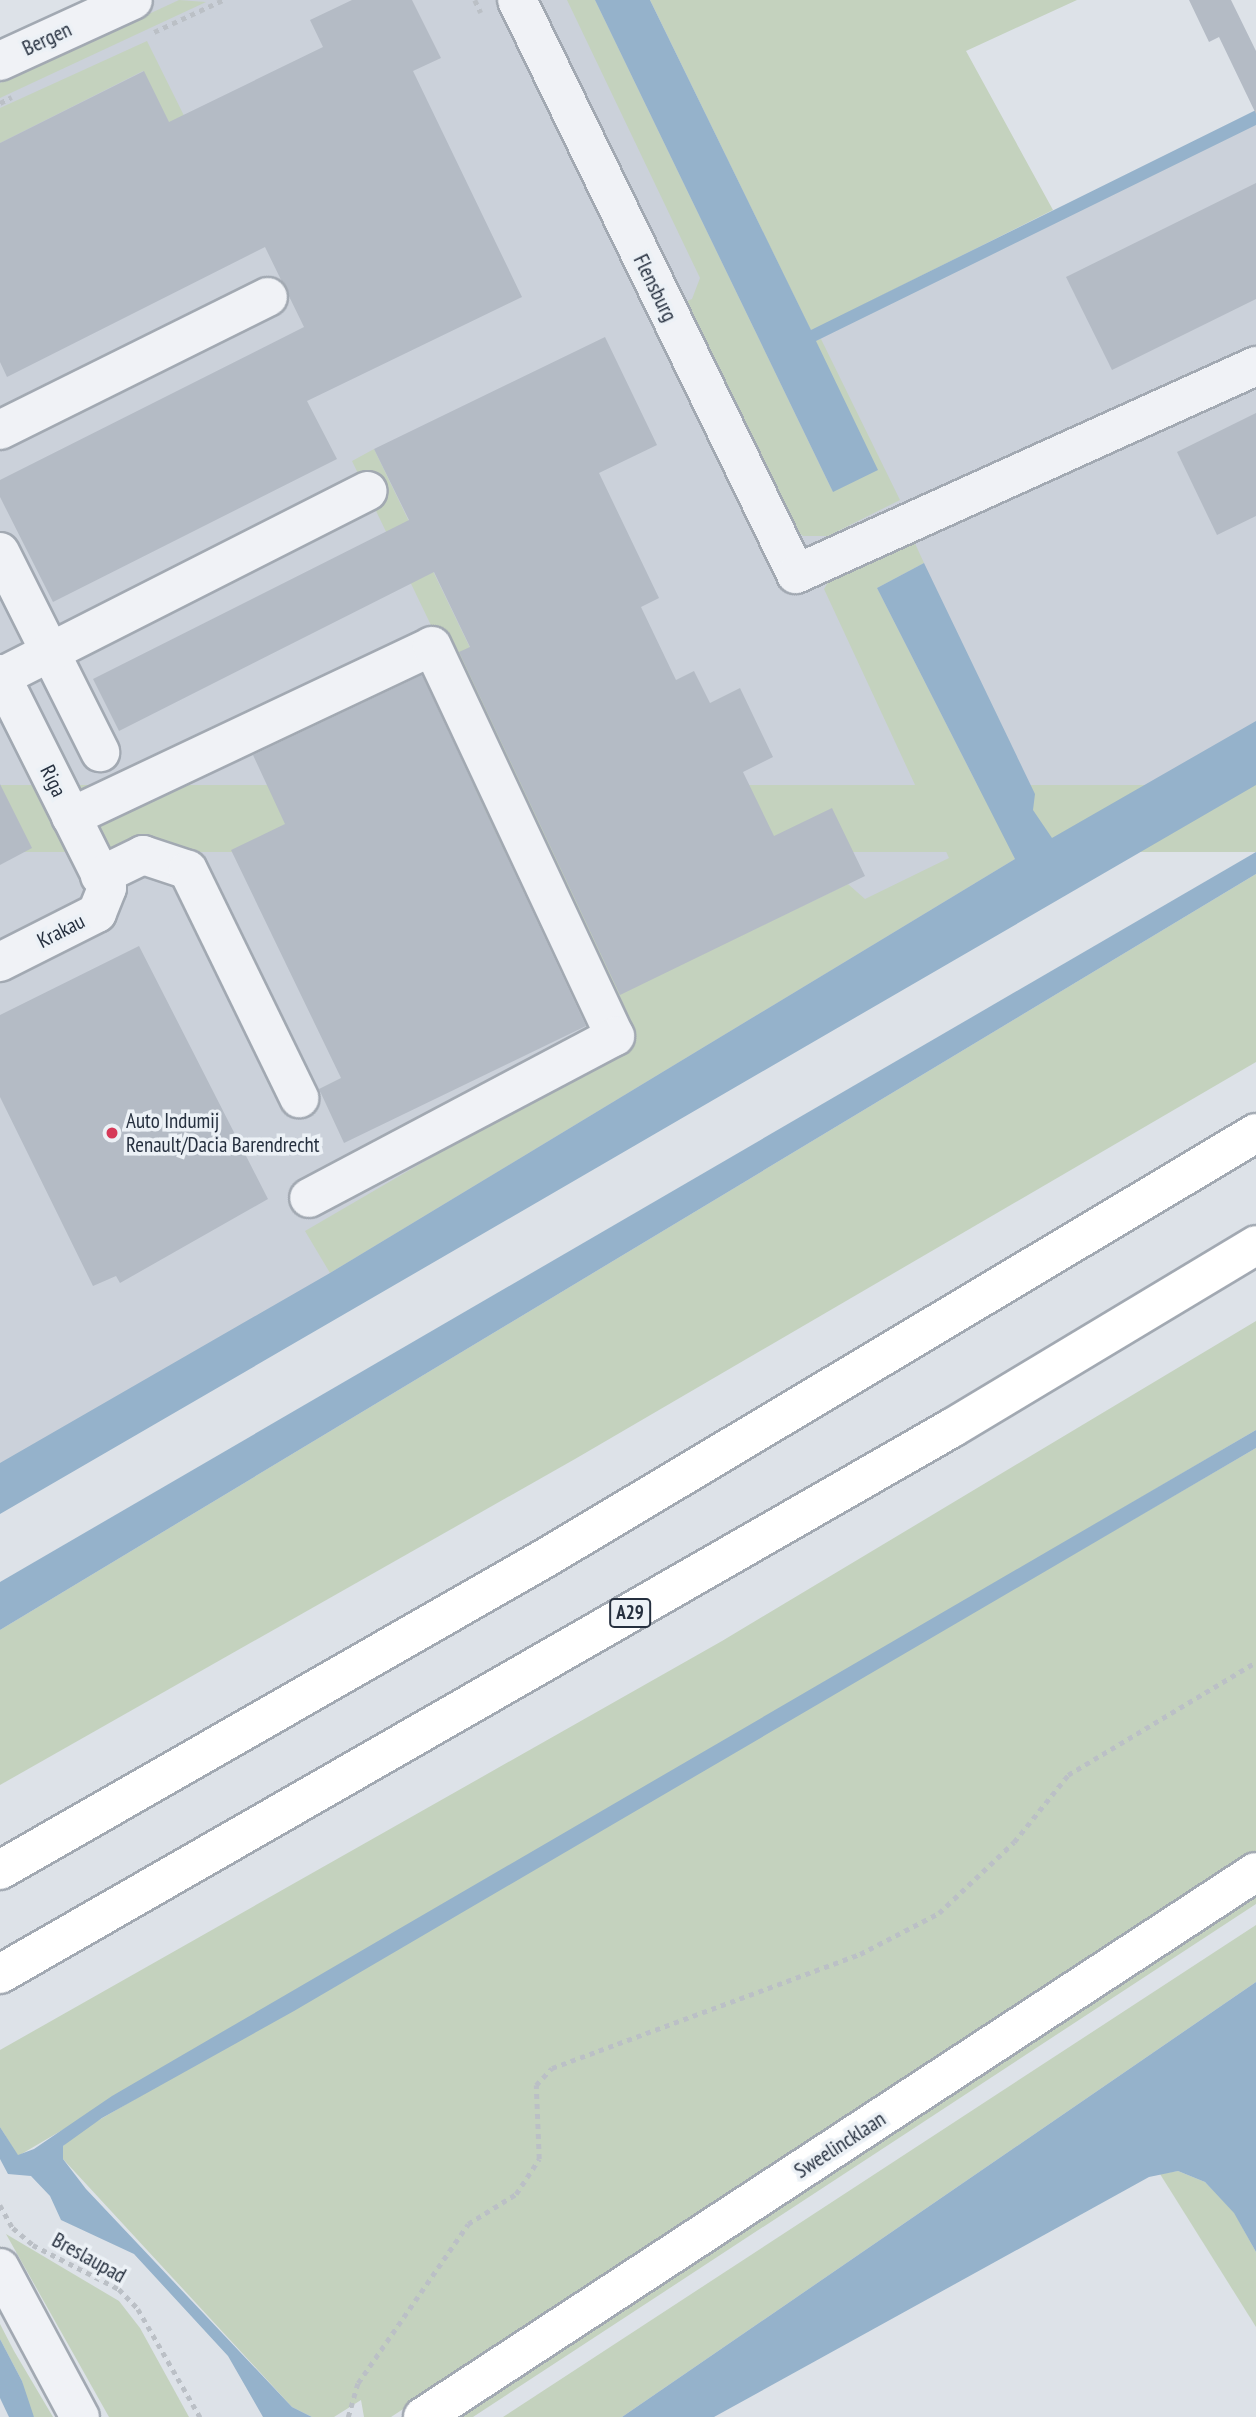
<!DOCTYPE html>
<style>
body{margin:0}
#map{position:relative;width:1256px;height:2417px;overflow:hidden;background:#dde2e8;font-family:"PT Sans Narrow",sans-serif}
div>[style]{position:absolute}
.built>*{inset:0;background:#cbd1da}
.green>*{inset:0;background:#c4d2be;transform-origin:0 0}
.water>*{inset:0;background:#95b2cb}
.building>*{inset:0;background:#b4bbc5}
.path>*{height:4.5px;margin-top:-2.25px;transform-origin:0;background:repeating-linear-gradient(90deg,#bbc0c6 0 5px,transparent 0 10px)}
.roads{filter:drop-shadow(2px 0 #a2a9b2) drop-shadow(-2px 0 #a2a9b2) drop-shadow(0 2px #a2a9b2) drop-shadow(0 -2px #a2a9b2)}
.minor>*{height:38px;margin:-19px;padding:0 19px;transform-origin:19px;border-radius:19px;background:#f0f2f6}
.major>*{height:38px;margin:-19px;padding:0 19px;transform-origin:19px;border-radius:19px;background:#fff}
.highway>*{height:38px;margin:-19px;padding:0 19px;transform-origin:19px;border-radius:19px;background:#fff}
.dots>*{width:19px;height:19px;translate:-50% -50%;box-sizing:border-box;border:4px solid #ecf1f6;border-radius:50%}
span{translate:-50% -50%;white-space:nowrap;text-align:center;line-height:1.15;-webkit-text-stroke:7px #ecf1f6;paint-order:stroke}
.shield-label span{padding:2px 5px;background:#ecf1f6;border:2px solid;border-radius:5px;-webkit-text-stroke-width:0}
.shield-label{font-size:19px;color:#26303f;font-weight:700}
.street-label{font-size:21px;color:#26303f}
.poi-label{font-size:21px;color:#26303f}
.left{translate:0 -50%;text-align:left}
</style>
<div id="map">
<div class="built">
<div style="clip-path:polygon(142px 0,619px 0,788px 348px,1256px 120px,1256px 744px,0 1492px,0 65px)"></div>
</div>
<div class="green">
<div style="clip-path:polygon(179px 0,206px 2px,0 98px,0 83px)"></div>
<div style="clip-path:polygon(567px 0,595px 0,833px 492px,815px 341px,821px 339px,900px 500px,828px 536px,803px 536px,791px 526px,682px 303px,692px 299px,700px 278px)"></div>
<div style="clip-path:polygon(650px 0,1077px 0,966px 51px,1053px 210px,811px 331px)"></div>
<div style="clip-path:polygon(147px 41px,203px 154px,188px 161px,143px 71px,0 143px,0 108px)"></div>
<div style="clip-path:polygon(374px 449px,634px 987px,848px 884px,865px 899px,949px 858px,824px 589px,830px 579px,913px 539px,924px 563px,877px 588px,1015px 859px,330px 1273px,305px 1231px,631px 1041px,352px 461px)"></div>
<div style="left:1256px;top:785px;width:67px;height:1452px;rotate:90deg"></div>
<div style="clip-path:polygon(1256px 874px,1256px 1062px,575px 1459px,0 1785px,0 1630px)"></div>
<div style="clip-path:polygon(1256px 1321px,1256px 1430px,18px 2156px,0 2127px,0 2050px,722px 1641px)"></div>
<div style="clip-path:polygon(1256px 1448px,1256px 1852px,391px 2417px,364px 2417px,361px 2400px,334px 2417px,312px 2417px,292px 2407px,63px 2159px,63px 2146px,80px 2131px)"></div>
<div style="clip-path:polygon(1256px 1891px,1256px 1904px,473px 2417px,456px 2417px)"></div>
<div style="clip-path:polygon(1256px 1925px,1256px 1982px,622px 2417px,503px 2417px)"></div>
<div style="clip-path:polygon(1178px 2171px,1205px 2182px,1234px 2212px,1256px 2252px,1256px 2327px,1160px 2174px)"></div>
<div style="clip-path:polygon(6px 2234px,119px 2301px,140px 2328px,189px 2417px,109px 2417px)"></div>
<div style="clip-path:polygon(0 2324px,14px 2351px,53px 2417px,34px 2417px,27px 2406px,22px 2381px,0 2339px)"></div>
</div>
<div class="water">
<div style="clip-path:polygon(595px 0,650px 0,811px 330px,1256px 110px,1256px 125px,816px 341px,878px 470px,833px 492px)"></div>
<div style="clip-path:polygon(924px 563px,1035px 794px,1033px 810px,1052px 838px,1256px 721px,1256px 785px,0 1514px,0 1463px,330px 1273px,1015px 859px,877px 588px)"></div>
<div style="clip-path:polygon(1256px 852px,1256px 874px,0 1630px,0 1582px)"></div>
<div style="clip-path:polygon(1256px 1430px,1256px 1448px,294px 2011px,102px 2118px,63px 2146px,63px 2159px,86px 2189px,292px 2407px,312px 2417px,263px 2417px,228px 2356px,134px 2254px,61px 2220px,50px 2196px,31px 2176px,8px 2174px,0 2159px,0 2127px,18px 2155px,34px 2149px,112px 2096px)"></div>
<div style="clip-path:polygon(1256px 1982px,1256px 2252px,1234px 2213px,1205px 2182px,1178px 2171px,1149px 2177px,714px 2417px,622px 2417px)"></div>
<div style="clip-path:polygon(0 2339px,22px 2381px,34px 2417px,9px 2417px,0 2398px)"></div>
</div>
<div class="building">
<div style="clip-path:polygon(352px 0,412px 0,441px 58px,413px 71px,522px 297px,307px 401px,337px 459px,53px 602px,0 497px,0 480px,304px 327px,265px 247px,7px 377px,0 362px,0 143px,144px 71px,169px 122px,323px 47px,310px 20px)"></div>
<div style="clip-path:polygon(1189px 0,1231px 0,1256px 51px,1256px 114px,1219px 37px,1209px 42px)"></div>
<div style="clip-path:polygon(1256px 183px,1256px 299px,1112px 370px,1066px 277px)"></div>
<div style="clip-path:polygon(605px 337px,657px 445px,599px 473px,659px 598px,641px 607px,676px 680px,694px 671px,710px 703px,740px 688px,773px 757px,743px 772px,774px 836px,832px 808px,865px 876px,620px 995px,459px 652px,470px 647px,434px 572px,119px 731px,93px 679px,409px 520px,374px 449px)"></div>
<div style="clip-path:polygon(1256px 413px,1256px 516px,1217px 535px,1177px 452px)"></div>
<div style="clip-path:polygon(422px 675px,586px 1026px,344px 1143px,319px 1089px,341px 1078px,231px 850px,285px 824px,253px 755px)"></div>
<div style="clip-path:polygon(0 784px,32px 848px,0 865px)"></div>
<div style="clip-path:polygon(139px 946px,268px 1199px,120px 1283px,116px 1276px,93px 1286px,0 1097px,0 1015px)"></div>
</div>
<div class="path">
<div style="left:475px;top:0;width:14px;rotate:65deg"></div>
<div style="left:154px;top:32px;width:76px;rotate:-24.9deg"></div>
<div style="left:0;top:103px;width:13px;rotate:-27deg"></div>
<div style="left:0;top:2205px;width:26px;rotate:61deg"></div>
<div style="left:13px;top:2228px;width:26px;rotate:40deg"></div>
<div style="left:33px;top:2245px;width:97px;rotate:27.1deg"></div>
<div style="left:119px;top:2289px;width:28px;rotate:46deg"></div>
<div style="left:138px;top:2309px;width:125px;rotate:60.1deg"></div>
<div style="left:348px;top:2417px;width:35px;rotate:-74deg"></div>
<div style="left:358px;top:2383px;width:193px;rotate:-55.3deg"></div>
<div style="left:468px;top:2224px;width:57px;rotate:-32deg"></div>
<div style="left:516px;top:2194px;width:42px;rotate:-56.7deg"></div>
<div style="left:539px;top:2159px;width:74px;rotate:-92.3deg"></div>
<div style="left:536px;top:2085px;width:23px;rotate:-47deg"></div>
<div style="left:552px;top:2068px;width:328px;rotate:-20.3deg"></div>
<div style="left:860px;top:1954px;width:89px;rotate:-27.4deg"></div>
<div style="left:939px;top:1913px;width:103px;rotate:-43.4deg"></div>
<div style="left:1014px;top:1842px;width:86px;rotate:-51.1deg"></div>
<div style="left:1068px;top:1775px;width:219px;rotate:-31deg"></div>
</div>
<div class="roads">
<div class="minor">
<div style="left:517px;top:0;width:638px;rotate:64.08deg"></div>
<div style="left:796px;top:574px;width:505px;rotate:-24.33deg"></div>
<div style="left:0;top:61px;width:146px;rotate:-24.6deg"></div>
<div style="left:0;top:430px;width:299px;rotate:-26.4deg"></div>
<div style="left:0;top:552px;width:224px;rotate:63.4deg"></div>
<div style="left:0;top:674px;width:239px;rotate:63.4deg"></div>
<div style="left:107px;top:888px;width:27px;rotate:112deg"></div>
<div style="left:97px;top:913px;width:109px;rotate:153.2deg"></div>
<div style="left:1px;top:677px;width:411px;rotate:-26.9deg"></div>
<div style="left:71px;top:817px;width:399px;rotate:-25.3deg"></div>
<div style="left:432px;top:646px;width:431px;rotate:64.9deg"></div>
<div style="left:615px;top:1036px;width:346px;rotate:152.1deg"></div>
<div style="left:100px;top:876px;width:48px;rotate:-26deg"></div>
<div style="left:143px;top:855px;width:47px;rotate:18.4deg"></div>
<div style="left:188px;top:870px;width:254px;rotate:64deg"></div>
<div style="left:0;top:2268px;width:169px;rotate:61.8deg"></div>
</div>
<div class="major">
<div style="left:423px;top:2417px;width:995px;rotate:-33.2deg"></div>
</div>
<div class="highway">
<div style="left:0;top:1870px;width:630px;rotate:-29.78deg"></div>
<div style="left:547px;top:1557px;width:826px;rotate:-30.88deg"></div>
<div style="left:0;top:1974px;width:1097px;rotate:-29.84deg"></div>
<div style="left:952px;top:1428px;width:355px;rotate:-31deg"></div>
</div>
</div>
<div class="dots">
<div style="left:112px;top:1133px;background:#d63958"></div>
</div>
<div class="shield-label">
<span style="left:630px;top:1613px">A29</span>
</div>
<div class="street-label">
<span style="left:47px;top:39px;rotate:-25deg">Bergen</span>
<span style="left:655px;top:288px;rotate:64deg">Flensburg</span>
<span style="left:53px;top:781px;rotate:64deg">Riga</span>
<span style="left:61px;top:931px;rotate:-27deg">Krakau</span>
<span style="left:840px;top:2145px;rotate:-33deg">Sweelincklaan</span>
<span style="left:89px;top:2258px;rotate:29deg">Breslaupad</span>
</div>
<div class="poi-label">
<span class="left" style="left:126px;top:1133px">Auto Indumij<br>Renault/Dacia Barendrecht</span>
</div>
</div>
